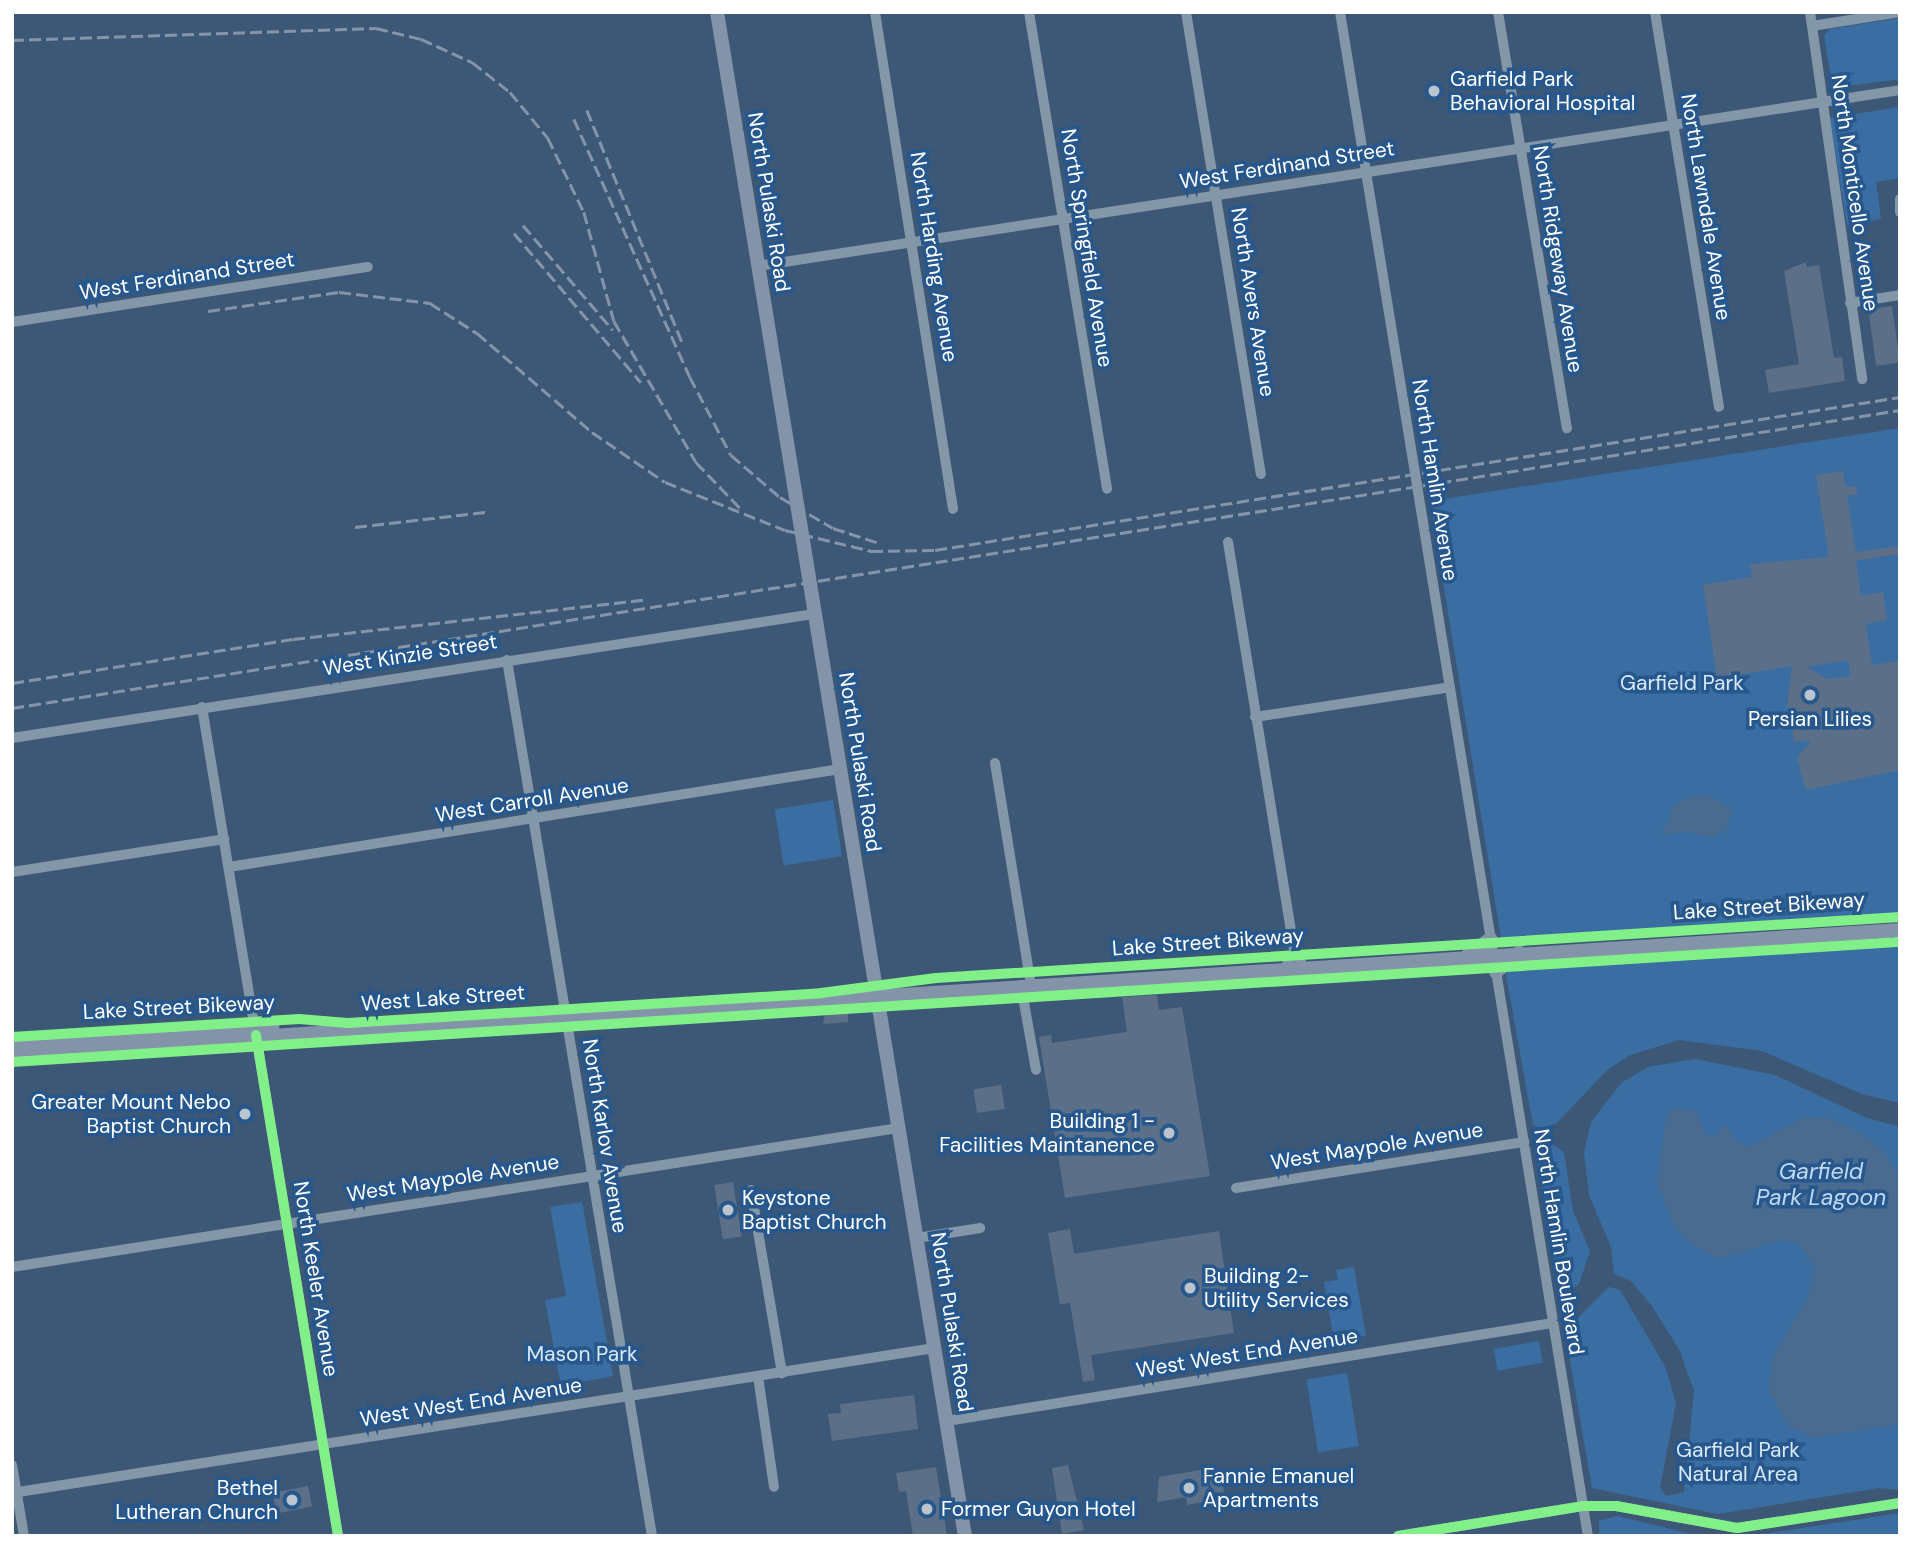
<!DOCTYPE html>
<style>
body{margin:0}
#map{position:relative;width:1912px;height:1548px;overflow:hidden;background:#3d5876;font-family:"DM Sans",sans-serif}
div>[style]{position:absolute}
.green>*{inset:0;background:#3a6ea3;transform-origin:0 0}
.water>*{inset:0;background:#486b8f}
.building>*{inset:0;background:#5b7088;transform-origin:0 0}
.minor>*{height:10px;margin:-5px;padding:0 5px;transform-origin:5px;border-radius:5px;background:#8497a9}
.major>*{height:14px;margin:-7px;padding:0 7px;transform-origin:7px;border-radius:7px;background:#8394a9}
.rail>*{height:2.5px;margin-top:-1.25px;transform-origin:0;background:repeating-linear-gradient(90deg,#8495a9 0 12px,transparent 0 17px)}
.cycleway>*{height:10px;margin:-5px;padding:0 5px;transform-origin:5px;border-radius:5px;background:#82f089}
.dots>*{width:19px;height:19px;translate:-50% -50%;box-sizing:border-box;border:4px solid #26578d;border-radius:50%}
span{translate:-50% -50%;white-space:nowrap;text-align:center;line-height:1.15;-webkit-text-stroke:7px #26578d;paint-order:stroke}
.poi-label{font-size:21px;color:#fff}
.left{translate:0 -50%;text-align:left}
.right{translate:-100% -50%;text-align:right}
.street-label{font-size:21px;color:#fff}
.park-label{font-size:21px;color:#dae9f8}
.water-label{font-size:23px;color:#c1daf2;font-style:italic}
.frame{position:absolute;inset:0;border:14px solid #fff;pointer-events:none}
</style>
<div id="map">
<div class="green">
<div style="clip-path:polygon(1900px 18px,1900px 79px,1833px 88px,1824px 36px,1830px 29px)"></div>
<div style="clip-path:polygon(1900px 107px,1900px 178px,1876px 182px,1881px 219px,1847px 225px,1830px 118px)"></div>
<div style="clip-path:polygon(1900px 428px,1900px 916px,1501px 938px,1430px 501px)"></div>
<div style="left:833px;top:800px;width:57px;height:59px;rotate:81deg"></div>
<div style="clip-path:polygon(1900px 944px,1900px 1103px,1862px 1094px,1762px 1051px,1679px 1040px,1630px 1055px,1606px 1071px,1557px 1123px,1542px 1129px,1533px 1125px,1506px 975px,1511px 965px)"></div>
<div style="clip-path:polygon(1695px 1059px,1775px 1075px,1867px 1118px,1900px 1127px,1900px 1490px,1879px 1488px,1717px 1514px,1592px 1488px,1565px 1331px,1609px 1287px,1620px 1290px,1665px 1366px,1676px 1403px,1660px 1488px,1666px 1496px,1684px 1492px,1694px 1391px,1680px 1351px,1652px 1306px,1631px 1281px,1614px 1274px,1611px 1247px,1589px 1195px,1584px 1153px,1591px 1122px,1621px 1083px,1648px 1067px)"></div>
<div style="clip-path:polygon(1553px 1145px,1564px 1152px,1573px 1211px,1590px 1251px,1579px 1284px,1564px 1295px,1558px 1288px,1536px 1154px)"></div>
<div style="clip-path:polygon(582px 1202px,613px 1376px,561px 1386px,545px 1300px,566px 1296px,550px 1207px)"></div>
<div style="clip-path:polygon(1354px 1267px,1366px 1336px,1334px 1341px,1324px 1282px,1338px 1280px,1336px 1270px)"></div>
<div style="left:1539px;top:1341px;width:22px;height:46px;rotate:80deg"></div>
<div style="left:1347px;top:1373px;width:74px;height:41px;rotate:81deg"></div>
<div style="clip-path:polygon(1900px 1513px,1900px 1536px,1751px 1536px,1764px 1534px)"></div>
<div style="clip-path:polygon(1617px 1516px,1695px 1535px,1699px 1536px,1599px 1536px,1599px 1521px)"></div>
</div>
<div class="water">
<div style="clip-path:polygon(1707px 795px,1732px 809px,1726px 829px,1713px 838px,1686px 831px,1662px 835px,1674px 806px,1689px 797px)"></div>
<div style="clip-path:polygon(1675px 1108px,1697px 1112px,1706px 1135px,1714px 1136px,1726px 1125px,1737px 1142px,1749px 1147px,1802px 1118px,1829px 1118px,1859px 1132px,1886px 1153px,1900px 1180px,1900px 1424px,1814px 1438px,1790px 1427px,1770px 1394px,1769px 1379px,1774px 1355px,1808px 1297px,1815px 1268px,1799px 1244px,1782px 1240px,1718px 1259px,1688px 1242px,1673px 1223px,1657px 1182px,1667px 1115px)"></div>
</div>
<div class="building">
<div style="clip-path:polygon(1806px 262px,1807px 267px,1819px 265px,1834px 358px,1842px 357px,1845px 381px,1769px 393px,1765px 370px,1799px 364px,1784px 271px)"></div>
<div style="left:1892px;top:306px;width:57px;height:24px;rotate:82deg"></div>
<div style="clip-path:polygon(evenodd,1843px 471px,1846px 487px,1856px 486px,1857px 494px,1847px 496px,1856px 552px,1900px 546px,1900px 554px,1856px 561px,1861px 596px,1883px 592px,1887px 620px,1866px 624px,1872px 665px,1900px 661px,1900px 770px,1806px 790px,1797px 758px,1812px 740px,1794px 742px,1792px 727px,1815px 724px,1787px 706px,1792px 666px,1717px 678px,1703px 585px,1752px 577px,1750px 564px,1829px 557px,1816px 475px,1843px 471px,1848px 660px,1851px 676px,1827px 679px,1807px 667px,1848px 660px)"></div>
<div style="clip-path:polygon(1157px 995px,1159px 1010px,1182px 1007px,1210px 1176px,1065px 1198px,1039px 1037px,1051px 1035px,1052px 1043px,1127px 1032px,1122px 997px)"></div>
<div style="clip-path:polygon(848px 1008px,848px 1022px,823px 1024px,826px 1010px)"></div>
<div style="left:1001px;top:1085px;width:24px;height:28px;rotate:81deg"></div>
<div style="left:733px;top:1182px;width:55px;height:19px;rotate:81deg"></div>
<div style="clip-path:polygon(1070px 1229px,1074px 1254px,1219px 1231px,1234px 1333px,1091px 1355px,1095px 1380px,1083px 1382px,1070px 1303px,1060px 1304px,1048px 1233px)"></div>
<div style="clip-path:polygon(914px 1395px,918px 1429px,832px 1441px,828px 1414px,841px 1413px,840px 1404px)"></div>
<div style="clip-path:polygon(1068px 1465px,1084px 1530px,1062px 1534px,1052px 1468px)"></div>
<div style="clip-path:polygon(936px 1467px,947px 1536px,913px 1536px,906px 1491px,899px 1492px,896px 1473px)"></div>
<div style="clip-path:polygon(1213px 1468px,1214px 1476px,1221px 1475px,1225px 1498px,1187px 1505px,1186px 1497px,1157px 1502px,1159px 1477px)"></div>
<div style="left:308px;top:1486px;width:21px;height:36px;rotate:79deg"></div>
</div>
<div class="minor">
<div style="left:875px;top:12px;width:503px;rotate:81.08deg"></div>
<div style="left:1029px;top:12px;width:483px;rotate:80.7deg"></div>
<div style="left:1186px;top:12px;width:468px;rotate:80.8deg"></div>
<div style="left:1340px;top:12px;width:1544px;rotate:80.76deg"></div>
<div style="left:1498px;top:12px;width:422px;rotate:80.6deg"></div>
<div style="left:1655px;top:12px;width:400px;rotate:80.8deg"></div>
<div style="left:1810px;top:12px;width:371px;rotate:81.9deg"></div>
<div style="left:1812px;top:26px;width:89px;rotate:-9deg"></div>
<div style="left:1900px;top:199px;width:13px;rotate:90deg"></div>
<div style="left:758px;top:266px;width:1155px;rotate:-8.76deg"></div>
<div style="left:1850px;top:303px;width:51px;rotate:-9.1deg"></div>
<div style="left:12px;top:322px;width:360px;rotate:-8.8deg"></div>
<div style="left:1228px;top:542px;width:414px;rotate:80.8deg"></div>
<div style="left:507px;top:660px;width:888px;rotate:80.6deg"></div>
<div style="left:202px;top:707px;width:840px;rotate:80.68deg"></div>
<div style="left:1255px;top:717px;width:197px;rotate:-8.7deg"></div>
<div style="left:12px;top:738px;width:812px;rotate:-8.79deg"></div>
<div style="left:995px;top:763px;width:225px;rotate:80.8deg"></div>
<div style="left:1031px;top:985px;width:17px;rotate:114deg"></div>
<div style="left:229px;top:867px;width:619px;rotate:-9.11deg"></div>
<div style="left:12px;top:872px;width:215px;rotate:-8.8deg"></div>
<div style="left:1285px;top:968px;width:19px;rotate:-62deg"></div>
<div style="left:1294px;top:951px;width:19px;rotate:58deg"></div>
<div style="left:1023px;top:997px;width:74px;rotate:79.9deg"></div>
<div style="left:1236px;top:1188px;width:292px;rotate:-9.1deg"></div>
<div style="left:751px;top:1190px;width:186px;rotate:80.4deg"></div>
<div style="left:917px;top:1238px;width:64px;rotate:-9deg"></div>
<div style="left:12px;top:1267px;width:898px;rotate:-8.91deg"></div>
<div style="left:758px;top:1376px;width:112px;rotate:81.8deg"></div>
<div style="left:947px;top:1421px;width:614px;rotate:-9.19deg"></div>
<div style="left:12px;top:1465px;width:72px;rotate:80.4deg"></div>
<div style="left:12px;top:1493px;width:934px;rotate:-8.93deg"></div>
<div style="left:1398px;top:1536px;width:187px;rotate:-9.2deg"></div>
<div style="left:1583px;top:1506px;width:33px"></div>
<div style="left:1616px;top:1506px;width:123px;rotate:10.3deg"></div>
<div style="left:1737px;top:1528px;width:165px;rotate:-8.7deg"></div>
</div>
<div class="major">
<div style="left:717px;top:12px;width:1544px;rotate:80.76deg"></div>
<div style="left:1467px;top:956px;width:29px;rotate:-36deg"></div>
<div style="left:1496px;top:972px;width:30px;rotate:-40deg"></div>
<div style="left:12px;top:1043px;width:261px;rotate:-3.5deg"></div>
<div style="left:12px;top:1053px;width:1892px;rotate:-3.73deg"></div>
</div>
<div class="rail">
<div style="left:12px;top:40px;width:364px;rotate:-1.9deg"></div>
<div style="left:376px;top:28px;width:46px;rotate:13.7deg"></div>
<div style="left:421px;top:39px;width:56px;rotate:24.3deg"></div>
<div style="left:472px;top:62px;width:48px;rotate:38.3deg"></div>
<div style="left:510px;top:92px;width:60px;rotate:50.4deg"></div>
<div style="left:548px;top:138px;width:82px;rotate:64.1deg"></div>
<div style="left:584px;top:212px;width:113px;rotate:74.6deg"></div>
<div style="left:614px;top:321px;width:163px;rotate:59.8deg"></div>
<div style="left:696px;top:462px;width:66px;rotate:46.2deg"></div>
<div style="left:587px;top:110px;width:251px;rotate:67.7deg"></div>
<div style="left:574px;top:119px;width:283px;rotate:65.8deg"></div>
<div style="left:690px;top:377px;width:88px;rotate:62.3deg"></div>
<div style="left:731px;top:455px;width:65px;rotate:40.6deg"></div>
<div style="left:780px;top:497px;width:61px;rotate:30.3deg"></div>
<div style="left:833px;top:528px;width:48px;rotate:18.1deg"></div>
<div style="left:523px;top:225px;width:138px;rotate:49.4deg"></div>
<div style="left:514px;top:233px;width:196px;rotate:49.6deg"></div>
<div style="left:208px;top:311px;width:132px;rotate:-8.3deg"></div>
<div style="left:339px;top:292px;width:92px;rotate:6.9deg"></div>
<div style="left:430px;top:303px;width:56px;rotate:32.6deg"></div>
<div style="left:477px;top:333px;width:152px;rotate:40.7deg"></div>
<div style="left:592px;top:432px;width:88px;rotate:34.4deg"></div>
<div style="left:665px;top:482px;width:129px;rotate:21.8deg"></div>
<div style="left:785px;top:530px;width:89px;rotate:13.7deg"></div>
<div style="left:871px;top:551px;width:64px;rotate:-0.9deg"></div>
<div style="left:935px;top:550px;width:977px;rotate:-9.01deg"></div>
<div style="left:355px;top:527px;width:131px;rotate:-6.6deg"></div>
<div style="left:12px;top:683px;width:284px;rotate:-8.9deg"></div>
<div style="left:293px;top:639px;width:357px;rotate:-6.4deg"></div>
<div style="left:12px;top:708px;width:1911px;rotate:-8.97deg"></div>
<div style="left:12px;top:1047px;width:1892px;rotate:-3.7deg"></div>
<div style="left:12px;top:1059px;width:1892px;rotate:-3.73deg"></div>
</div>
<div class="cycleway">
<div style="left:256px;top:1035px;width:508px;rotate:80.7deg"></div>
<div style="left:12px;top:1037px;width:288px;rotate:-3.6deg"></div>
<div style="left:299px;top:1019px;width:49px;rotate:4.7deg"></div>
<div style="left:348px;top:1023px;width:474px;rotate:-3.6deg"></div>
<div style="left:821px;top:993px;width:116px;rotate:-7.4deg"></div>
<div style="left:936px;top:978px;width:966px;rotate:-3.62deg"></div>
<div style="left:12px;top:1062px;width:1892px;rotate:-3.64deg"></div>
<div style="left:1398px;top:1536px;width:187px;rotate:-9.2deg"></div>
<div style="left:1583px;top:1506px;width:33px"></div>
<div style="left:1616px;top:1506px;width:123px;rotate:10.3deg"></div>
<div style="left:1737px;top:1528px;width:165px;rotate:-8.7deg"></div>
</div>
<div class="dots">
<div style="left:1434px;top:91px;background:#bbc5cf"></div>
<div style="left:1810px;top:695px;background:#bbc5cf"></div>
<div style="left:245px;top:1114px;background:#bbc5cf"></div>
<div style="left:1169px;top:1133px;background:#bbc5cf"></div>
<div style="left:728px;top:1210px;background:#bbc5cf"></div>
<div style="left:1190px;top:1288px;background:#bbc5cf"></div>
<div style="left:1189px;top:1488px;background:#bbc5cf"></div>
<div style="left:292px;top:1500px;background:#bbc5cf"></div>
<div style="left:927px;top:1509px;background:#bbc5cf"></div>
</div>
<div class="poi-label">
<span class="left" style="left:1450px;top:91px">Garfield Park<br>Behavioral Hospital</span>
<span style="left:1810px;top:719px">Persian Lilies</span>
<span class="right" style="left:231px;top:1114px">Greater Mount Nebo<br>Baptist Church</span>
<span class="right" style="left:1155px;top:1133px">Building 1 -<br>Facilities Maintanence</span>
<span class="left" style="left:742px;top:1210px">Keystone<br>Baptist Church</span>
<span class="left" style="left:1204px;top:1288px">Building 2-<br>Utility Services</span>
<span class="left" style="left:1203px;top:1488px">Fannie Emanuel<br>Apartments</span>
<span class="right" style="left:278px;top:1500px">Bethel<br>Lutheran Church</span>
<span class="left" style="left:941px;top:1509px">Former Guyon Hotel</span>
</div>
<div class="street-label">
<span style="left:1287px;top:165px;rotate:-9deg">West Ferdinand Street</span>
<span style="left:1855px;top:193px;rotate:82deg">North Monticello Avenue</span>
<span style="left:769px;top:202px;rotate:81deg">North Pulaski Road</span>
<span style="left:1706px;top:207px;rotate:81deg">North Lawndale Avenue</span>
<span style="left:1087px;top:248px;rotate:81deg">North Springfield Avenue</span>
<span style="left:934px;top:257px;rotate:81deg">North Harding Avenue</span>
<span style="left:1558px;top:259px;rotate:81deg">North Ridgeway Avenue</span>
<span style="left:187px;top:276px;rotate:-9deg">West Ferdinand Street</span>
<span style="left:1253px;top:302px;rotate:81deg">North Avers Avenue</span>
<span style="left:1435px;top:480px;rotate:81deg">North Hamlin Avenue</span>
<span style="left:410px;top:655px;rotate:-9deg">West Kinzie Street</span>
<span style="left:860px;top:762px;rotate:81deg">North Pulaski Road</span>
<span style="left:532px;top:800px;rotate:-9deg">West Carroll Avenue</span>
<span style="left:1769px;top:906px;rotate:-4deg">Lake Street Bikeway</span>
<span style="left:1208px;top:942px;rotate:-4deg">Lake Street Bikeway</span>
<span style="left:443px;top:998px;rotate:-4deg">West Lake Street</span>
<span style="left:179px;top:1007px;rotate:-3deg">Lake Street Bikeway</span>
<span style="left:605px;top:1136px;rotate:81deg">North Karlov Avenue</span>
<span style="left:1377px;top:1146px;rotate:-9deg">West Maypole Avenue</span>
<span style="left:453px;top:1178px;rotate:-9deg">West Maypole Avenue</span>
<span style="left:1559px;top:1242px;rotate:81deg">North Hamlin Boulevard</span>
<span style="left:316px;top:1279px;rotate:81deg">North Keeler Avenue</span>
<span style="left:952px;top:1322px;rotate:81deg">North Pulaski Road</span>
<span style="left:1247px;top:1353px;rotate:-9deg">West West End Avenue</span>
<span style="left:471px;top:1402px;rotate:-9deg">West West End Avenue</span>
</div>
<div class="park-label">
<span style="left:1682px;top:683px">Garfield Park</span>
<span style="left:582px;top:1354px">Mason Park</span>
<span style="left:1738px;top:1462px">Garfield Park<br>Natural Area</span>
</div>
<div class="water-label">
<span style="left:1821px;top:1184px">Garfield<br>Park Lagoon</span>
</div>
<div class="frame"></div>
</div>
